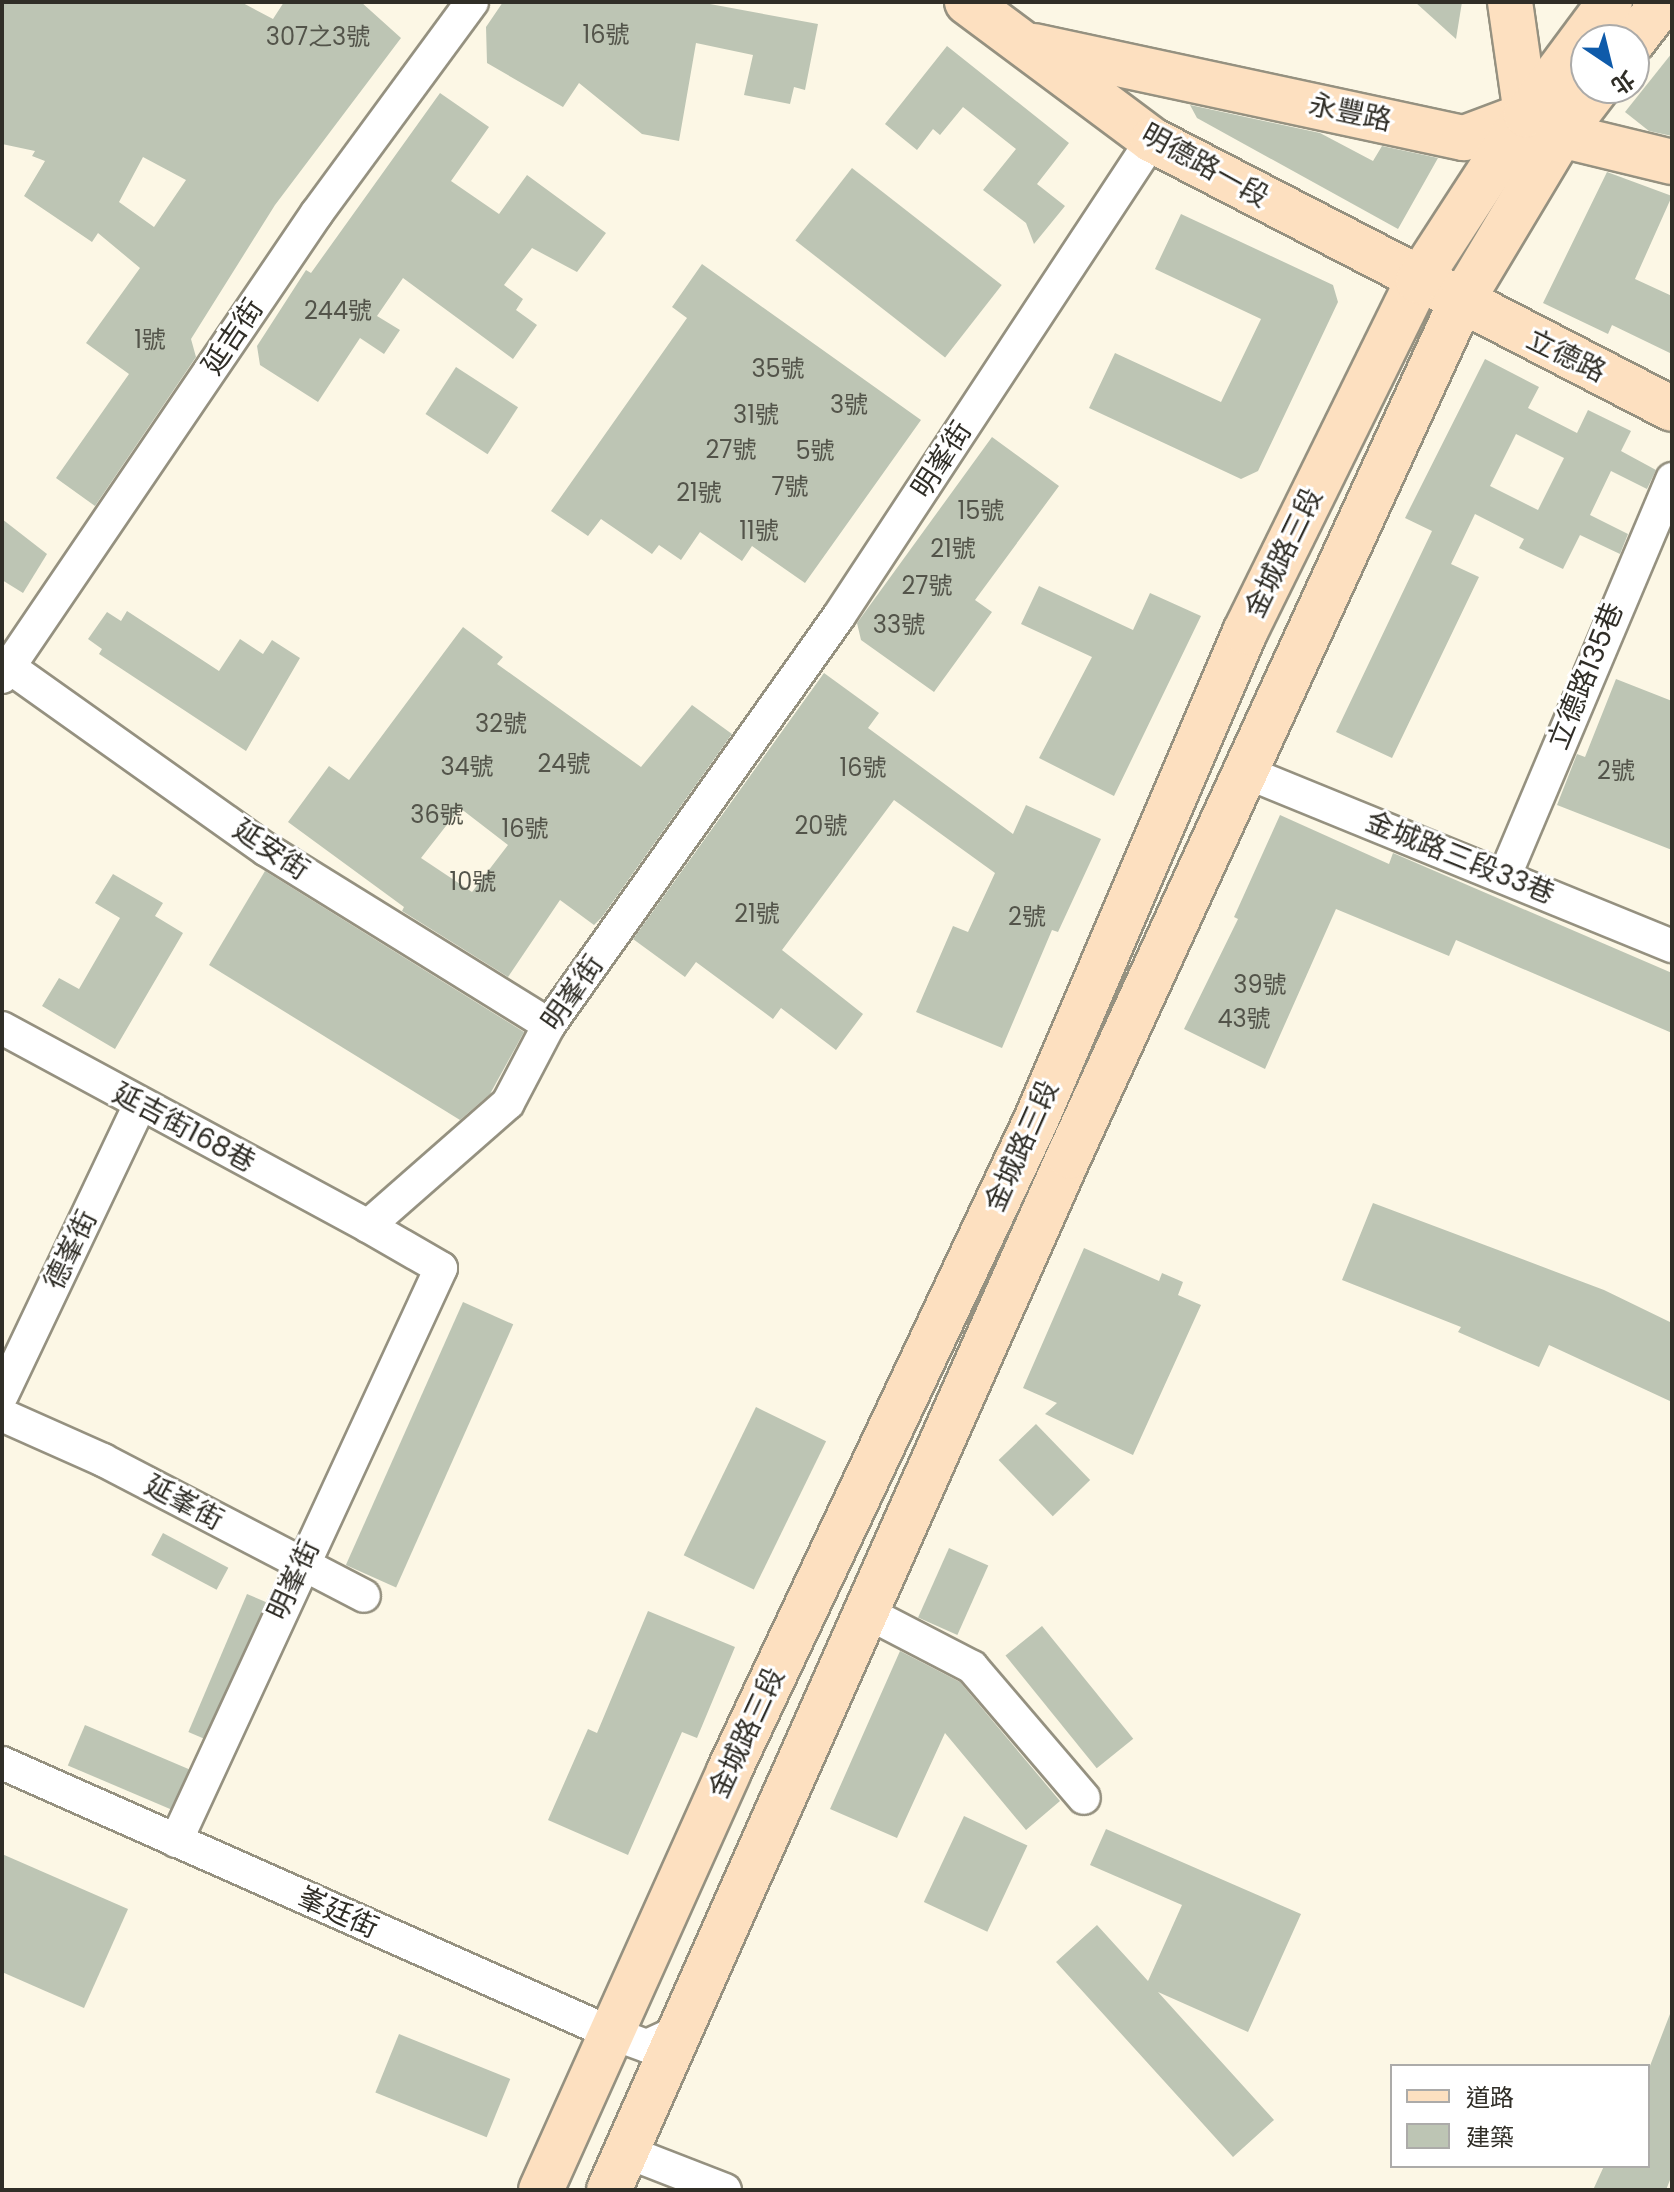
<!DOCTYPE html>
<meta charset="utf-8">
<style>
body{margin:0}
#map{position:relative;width:1674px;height:2192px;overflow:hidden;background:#fcf7e5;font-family:Poppins,"Noto Sans TC",sans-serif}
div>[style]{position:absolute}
.building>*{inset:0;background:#bdc5b4;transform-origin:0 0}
.roads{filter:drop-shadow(2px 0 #959180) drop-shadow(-2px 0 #959180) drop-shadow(0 2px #959180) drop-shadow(0 -2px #959180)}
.street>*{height:32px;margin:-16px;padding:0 16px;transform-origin:16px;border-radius:16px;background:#fff}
.secondary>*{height:44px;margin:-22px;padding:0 22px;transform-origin:22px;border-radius:22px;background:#fde0c0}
span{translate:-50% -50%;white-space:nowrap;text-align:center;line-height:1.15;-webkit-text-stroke:6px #fff;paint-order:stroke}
.number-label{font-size:24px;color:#53544a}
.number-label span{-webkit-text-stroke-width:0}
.street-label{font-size:28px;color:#302e27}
.frame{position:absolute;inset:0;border:4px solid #302e27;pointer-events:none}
.legend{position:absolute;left:1390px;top:2064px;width:260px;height:104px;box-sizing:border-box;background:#fff;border:2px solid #acaba9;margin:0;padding:10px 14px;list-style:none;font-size:24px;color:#302e27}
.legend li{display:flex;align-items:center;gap:16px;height:40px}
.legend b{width:40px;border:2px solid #acaba9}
.north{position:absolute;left:1570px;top:24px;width:80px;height:80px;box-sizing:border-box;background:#fff;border:2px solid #acaba9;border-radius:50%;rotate:145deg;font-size:22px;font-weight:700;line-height:32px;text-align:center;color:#302e27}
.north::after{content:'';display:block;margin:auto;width:28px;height:36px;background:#0f5baa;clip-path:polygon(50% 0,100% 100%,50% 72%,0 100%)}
</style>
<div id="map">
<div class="building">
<div style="clip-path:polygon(evenodd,2px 2px,241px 2px,273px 19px,284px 2px,361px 2px,401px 38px,275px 205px,191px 339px,196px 357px,95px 506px,56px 478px,129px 374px,86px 343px,140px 268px,98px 233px,92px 242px,24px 196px,45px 161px,32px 156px,35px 151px,2px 144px,2px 2px,143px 157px,186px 180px,154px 227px,119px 202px,143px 157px)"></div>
<div style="clip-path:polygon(503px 2px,699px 2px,818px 24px,805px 90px,794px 87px,790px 104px,744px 95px,753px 55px,696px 43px,679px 141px,642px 134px,579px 83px,563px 107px,487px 63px,486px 27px)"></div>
<div style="clip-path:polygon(1415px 2px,1462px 2px,1456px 39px)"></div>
<div style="clip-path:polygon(947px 46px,1069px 143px,1037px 184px,1065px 206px,1034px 244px,1026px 223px,983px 190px,1016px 149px,963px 107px,940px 135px,933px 129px,917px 150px,885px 124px)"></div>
<div style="clip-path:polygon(1672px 53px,1672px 136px,1649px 131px,1625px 112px)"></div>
<div style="clip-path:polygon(440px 93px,489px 127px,451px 181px,499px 214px,527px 175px,606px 233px,577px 272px,532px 248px,504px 285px,523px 299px,516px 310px,537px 325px,513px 359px,403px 278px,377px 316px,400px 330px,384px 354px,360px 338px,318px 402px,260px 365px,257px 346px,306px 270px,311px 273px)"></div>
<div style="clip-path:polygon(1190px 105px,1320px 133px,1373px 161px,1382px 146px,1438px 158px,1398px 229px,1197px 118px)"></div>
<div style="left:852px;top:168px;width:190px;height:92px;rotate:38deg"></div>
<div style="clip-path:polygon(1607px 172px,1672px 196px,1635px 279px,1672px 296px,1672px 354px,1612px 325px,1608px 334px,1543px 303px)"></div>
<div style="clip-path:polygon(1181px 214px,1333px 285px,1338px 302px,1258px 471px,1241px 479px,1089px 408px,1115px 353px,1221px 402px,1261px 319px,1155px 269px)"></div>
<div style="clip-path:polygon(702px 264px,921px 420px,805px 583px,752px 546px,742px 561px,700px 532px,681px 560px,659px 545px,652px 554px,601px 519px,588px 536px,551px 511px,687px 318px,672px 307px)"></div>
<div style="clip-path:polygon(evenodd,1485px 359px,1539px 387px,1528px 408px,1577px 433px,1588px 410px,1631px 431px,1621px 451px,1656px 470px,1647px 489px,1611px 471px,1590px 515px,1628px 534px,1620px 554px,1580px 535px,1563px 569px,1519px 548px,1524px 539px,1475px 514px,1451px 564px,1479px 577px,1392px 758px,1336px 732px,1432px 531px,1405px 518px,1485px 359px,1516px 434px,1564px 458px,1538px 510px,1490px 486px,1516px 434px)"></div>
<div style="left:456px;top:367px;width:74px;height:56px;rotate:33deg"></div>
<div style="clip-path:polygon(992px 437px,1059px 486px,975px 600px,992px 612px,934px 692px,861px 640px,857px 623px)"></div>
<div style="clip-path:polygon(2px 519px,47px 554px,23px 593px,2px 580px)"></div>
<div style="clip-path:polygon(1039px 586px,1133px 630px,1150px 593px,1201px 616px,1114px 796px,1039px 758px,1092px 657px,1021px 624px)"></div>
<div style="clip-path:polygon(127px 611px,219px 671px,240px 639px,263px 654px,272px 640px,300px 658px,246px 751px,99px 654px,102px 649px,88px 639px,107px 612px,121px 621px)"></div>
<div style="clip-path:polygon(evenodd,463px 627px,503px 657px,497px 664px,641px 767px,692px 705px,732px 734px,602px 917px,594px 925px,560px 900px,508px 977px,402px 911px,404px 907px,288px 822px,329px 766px,349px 780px,463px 627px,460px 808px,508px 845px,472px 892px,421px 858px,460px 808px)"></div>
<div style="clip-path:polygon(824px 673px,879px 713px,868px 728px,1013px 834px,1026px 805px,1101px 839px,1058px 932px,1052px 930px,1002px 1048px,916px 1012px,953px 926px,968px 932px,995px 873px,894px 800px,782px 950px,863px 1014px,836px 1050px,781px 1008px,773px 1019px,696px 962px,685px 977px,633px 939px)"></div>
<div style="clip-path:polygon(1616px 679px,1672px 701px,1672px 850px,1557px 805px,1577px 754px,1585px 757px)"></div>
<div style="clip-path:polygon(1280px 815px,1389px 864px,1393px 853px,1672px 973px,1672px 1033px,1456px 940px,1449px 956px,1336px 909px,1265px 1069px,1184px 1029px,1238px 919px,1234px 917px)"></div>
<div style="clip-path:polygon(265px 871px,524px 1032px,490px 1094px,460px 1120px,209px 965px)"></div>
<div style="clip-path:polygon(113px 874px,163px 903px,155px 916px,183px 933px,115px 1049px,42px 1006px,59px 978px,79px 989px,120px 918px,95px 903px)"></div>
<div style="clip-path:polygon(1373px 1203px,1604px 1290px,1672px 1323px,1672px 1402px,1549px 1345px,1539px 1367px,1458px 1332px,1461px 1327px,1342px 1280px)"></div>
<div style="clip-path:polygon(1084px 1248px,1159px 1281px,1162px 1273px,1183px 1282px,1178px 1295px,1201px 1305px,1133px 1455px,1045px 1414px,1057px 1403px,1023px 1388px)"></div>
<div style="left:463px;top:1302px;width:55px;height:288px;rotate:24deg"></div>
<div style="left:756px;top:1407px;width:78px;height:165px;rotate:26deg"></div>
<div style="left:1036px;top:1424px;width:78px;height:52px;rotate:46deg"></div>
<div style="left:163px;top:1533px;width:74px;height:25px;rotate:28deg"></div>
<div style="left:949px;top:1548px;width:43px;height:76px;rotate:24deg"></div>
<div style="left:247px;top:1594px;width:21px;height:150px;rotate:23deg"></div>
<div style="clip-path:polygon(648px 1611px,735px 1647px,697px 1738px,682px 1732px,628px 1855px,548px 1820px,588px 1729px,597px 1733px)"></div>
<div style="left:1042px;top:1626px;width:145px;height:47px;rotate:51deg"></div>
<div style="clip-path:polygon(900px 1651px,960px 1682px,1060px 1801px,1026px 1830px,945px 1733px,897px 1838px,830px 1809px)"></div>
<div style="left:85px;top:1725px;width:113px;height:44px;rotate:23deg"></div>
<div style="left:964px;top:1816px;width:70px;height:95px;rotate:25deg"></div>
<div style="clip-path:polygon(1106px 1829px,1301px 1914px,1248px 2032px,1158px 1992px,1274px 2120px,1233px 2157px,1056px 1962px,1097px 1925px,1148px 1981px,1182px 1905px,1090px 1865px)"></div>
<div style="clip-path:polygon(2px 1854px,128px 1909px,84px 2008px,2px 1972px)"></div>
<div style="clip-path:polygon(1670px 2014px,1672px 2175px,1666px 2190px,1593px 2190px,1604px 2166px,1648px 2166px,1648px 2071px)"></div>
<div style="left:399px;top:2034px;width:120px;height:63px;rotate:22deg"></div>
</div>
<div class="roads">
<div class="street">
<div style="left:2px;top:662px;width:325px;rotate:35.4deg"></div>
<div style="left:267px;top:850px;width:332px;rotate:31.8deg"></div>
<div style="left:2px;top:677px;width:561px;rotate:-55.83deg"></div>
<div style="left:317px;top:213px;width:262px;rotate:-53.7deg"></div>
<div style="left:1248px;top:773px;width:458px;rotate:22.2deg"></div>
<div style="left:1505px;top:875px;width:430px;rotate:-67.1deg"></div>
<div style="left:2px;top:1028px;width:416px;rotate:28.4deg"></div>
<div style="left:2px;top:1395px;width:321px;rotate:-64.6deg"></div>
<div style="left:2px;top:1415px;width:111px;rotate:24deg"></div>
<div style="left:103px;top:1460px;width:294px;rotate:27.5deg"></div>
<div style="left:868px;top:1613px;width:117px;rotate:27.4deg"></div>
<div style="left:972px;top:1667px;width:172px;rotate:49.5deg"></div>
<div style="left:2px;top:1763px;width:666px;rotate:23.91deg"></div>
<div style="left:611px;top:2033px;width:38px;rotate:20deg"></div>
<div style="left:647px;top:2046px;width:31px;rotate:-25deg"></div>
<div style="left:176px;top:1841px;width:631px;rotate:-65.18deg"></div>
<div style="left:441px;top:1268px;width:84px;rotate:-150.1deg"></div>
<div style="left:368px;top:1226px;width:186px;rotate:-41.3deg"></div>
<div style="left:508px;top:1103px;width:88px;rotate:-62.3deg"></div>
<div style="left:549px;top:1025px;width:501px;rotate:-54.66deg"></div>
<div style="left:839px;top:616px;width:570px;rotate:-56.67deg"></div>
<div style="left:627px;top:2152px;width:105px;rotate:21.2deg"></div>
</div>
<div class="secondary">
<div style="left:967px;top:2px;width:231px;rotate:36.7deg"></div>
<div style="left:1152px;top:140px;width:585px;rotate:27.35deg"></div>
<div style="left:1510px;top:2px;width:114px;rotate:81.9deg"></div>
<div style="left:1634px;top:40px;width:48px;rotate:-52.7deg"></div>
<div style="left:1034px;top:46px;width:440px;rotate:12.1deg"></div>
<div style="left:1464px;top:138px;width:66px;rotate:-20.4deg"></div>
<div style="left:1538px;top:122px;width:26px;rotate:29deg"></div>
<div style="left:1561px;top:135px;width:114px;rotate:13.7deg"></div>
<div style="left:541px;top:2190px;width:459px;rotate:-65.8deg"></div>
<div style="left:729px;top:1771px;width:720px;rotate:-64.75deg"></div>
<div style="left:1036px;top:1120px;width:531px;rotate:-66.82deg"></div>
<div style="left:1245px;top:632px;width:391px;rotate:-63.8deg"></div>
<div style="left:1418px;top:281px;width:198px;rotate:-57deg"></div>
<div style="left:1526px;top:115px;width:141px;rotate:-53.4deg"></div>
<div style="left:609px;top:2190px;width:1132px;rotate:-66.02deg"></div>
<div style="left:1069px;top:1156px;width:937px;rotate:-65.35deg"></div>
<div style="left:1460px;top:304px;width:197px;rotate:-59.1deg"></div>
<div style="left:1561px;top:135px;width:59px;rotate:-52.5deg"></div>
</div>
</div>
<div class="number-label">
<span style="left:606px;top:35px">16號</span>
<span style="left:318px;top:37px">307之3號</span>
<span style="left:338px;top:311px">244號</span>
<span style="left:150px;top:340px">1號</span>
<span style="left:778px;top:369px">35號</span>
<span style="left:849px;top:405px">3號</span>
<span style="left:756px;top:415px">31號</span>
<span style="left:731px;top:450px">27號</span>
<span style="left:815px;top:451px">5號</span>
<span style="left:790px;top:487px">7號</span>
<span style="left:699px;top:493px">21號</span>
<span style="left:981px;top:511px">15號</span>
<span style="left:759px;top:531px">11號</span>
<span style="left:953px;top:549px">21號</span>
<span style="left:927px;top:586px">27號</span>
<span style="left:899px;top:625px">33號</span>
<span style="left:501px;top:724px">32號</span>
<span style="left:564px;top:764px">24號</span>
<span style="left:467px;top:767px">34號</span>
<span style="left:863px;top:768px">16號</span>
<span style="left:1616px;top:771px">2號</span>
<span style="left:437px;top:815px">36號</span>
<span style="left:821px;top:826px">20號</span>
<span style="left:525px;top:829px">16號</span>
<span style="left:473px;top:882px">10號</span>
<span style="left:757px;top:914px">21號</span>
<span style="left:1027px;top:917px">2號</span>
<span style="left:1260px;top:985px">39號</span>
<span style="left:1244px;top:1019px">43號</span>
</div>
<div class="street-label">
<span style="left:1350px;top:113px;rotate:12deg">永豐路</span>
<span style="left:1205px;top:166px;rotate:29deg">明德路一段</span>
<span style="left:233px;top:337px;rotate:-56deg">延吉街</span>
<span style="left:1566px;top:356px;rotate:26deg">立德路</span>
<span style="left:942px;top:460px;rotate:-57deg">明峯街</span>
<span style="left:1284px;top:553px;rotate:-64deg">金城路三段</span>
<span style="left:1586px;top:676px;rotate:-68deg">立德路135巷</span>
<span style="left:271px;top:850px;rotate:34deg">延安街</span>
<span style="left:1460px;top:858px;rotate:22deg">金城路三段33巷</span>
<span style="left:573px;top:993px;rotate:-55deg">明峯街</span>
<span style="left:184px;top:1128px;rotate:28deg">延吉街168巷</span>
<span style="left:1022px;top:1146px;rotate:-66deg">金城路三段</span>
<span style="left:71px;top:1250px;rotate:-64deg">德峯街</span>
<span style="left:184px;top:1503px;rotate:28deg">延峯街</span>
<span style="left:294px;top:1580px;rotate:-65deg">明峯街</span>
<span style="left:747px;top:1733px;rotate:-65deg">金城路三段</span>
<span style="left:338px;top:1913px;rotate:24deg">峯廷街</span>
</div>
<div class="frame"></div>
<ul class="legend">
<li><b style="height:10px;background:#fde0c0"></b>道路</li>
<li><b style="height:22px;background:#bdc5b4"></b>建築</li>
</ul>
<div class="north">北</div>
</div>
